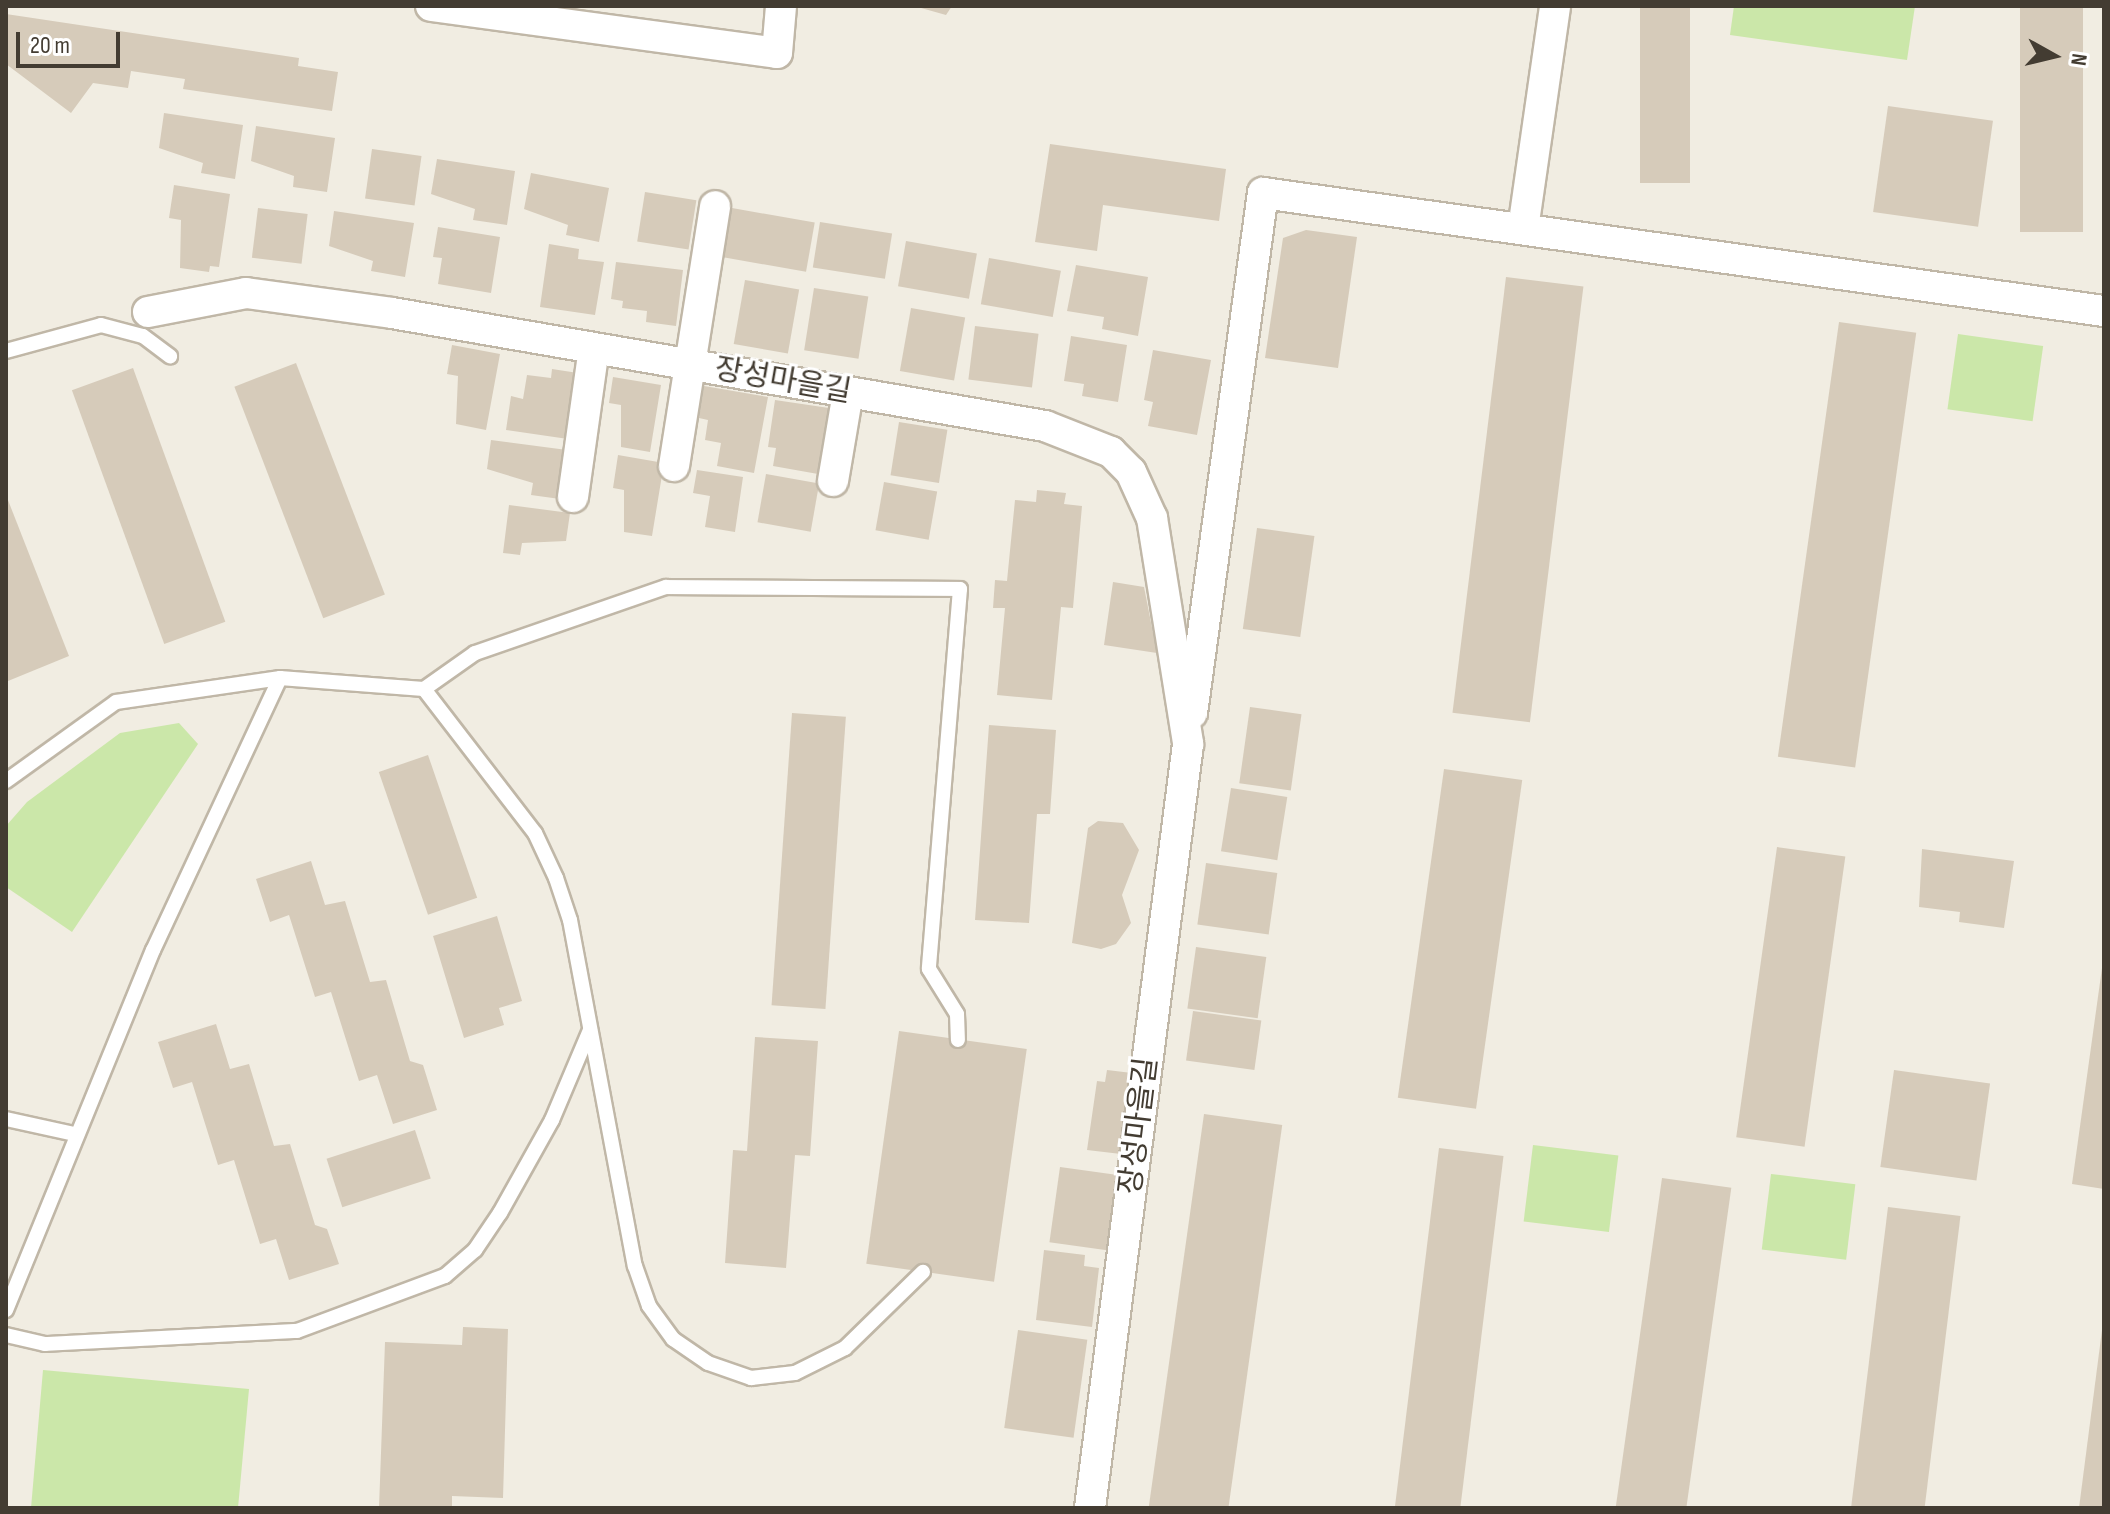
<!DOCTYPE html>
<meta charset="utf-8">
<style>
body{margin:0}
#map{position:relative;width:2110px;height:1514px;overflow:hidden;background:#f1ede2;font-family:"Sofia Sans Condensed","Noto Sans KR",sans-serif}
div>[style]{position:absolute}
.green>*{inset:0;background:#cbe7a9;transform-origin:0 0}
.building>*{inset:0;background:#d6cbba;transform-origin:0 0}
.roads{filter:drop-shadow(2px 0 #c0b7a7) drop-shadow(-2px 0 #c0b7a7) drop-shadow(0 2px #c0b7a7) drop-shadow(0 -2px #c0b7a7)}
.service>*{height:14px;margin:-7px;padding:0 7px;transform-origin:7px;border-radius:7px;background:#fff}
.minor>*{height:30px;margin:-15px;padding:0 15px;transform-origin:15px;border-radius:15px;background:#fff}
span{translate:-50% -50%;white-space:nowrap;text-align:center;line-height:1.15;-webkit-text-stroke:6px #fff;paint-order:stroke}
.street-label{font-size:30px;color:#433c32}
.frame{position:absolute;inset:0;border:8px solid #433c32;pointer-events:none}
.north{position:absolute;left:2014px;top:16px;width:80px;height:80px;-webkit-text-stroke:6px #fff;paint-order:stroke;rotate:98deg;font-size:22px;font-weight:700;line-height:32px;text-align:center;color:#433c32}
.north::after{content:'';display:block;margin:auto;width:28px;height:36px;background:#433c32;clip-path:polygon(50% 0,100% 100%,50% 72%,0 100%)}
.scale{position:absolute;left:16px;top:32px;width:104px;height:36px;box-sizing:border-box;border:4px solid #433c32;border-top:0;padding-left:10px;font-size:24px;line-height:28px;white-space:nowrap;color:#433c32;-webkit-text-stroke:6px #fff;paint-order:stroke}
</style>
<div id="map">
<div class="green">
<div style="clip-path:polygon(1734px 6px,1915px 6px,1907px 60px,1730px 35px)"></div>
<div style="left:1958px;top:334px;width:86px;height:76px;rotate:8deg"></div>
<div style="clip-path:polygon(179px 723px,198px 744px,72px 932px,6px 887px,6px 826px,27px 802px,120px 733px)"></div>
<div style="left:1533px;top:1145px;width:86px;height:77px;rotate:7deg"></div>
<div style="left:1771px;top:1174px;width:85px;height:76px;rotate:7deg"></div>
<div style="clip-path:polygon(43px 1370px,249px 1389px,238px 1508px,31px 1508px)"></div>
</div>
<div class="building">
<div style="clip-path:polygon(914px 6px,952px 6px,946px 15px)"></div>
<div style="left:1640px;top:6px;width:50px;height:177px"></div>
<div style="left:2020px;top:6px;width:63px;height:226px"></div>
<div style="clip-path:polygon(6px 14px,299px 58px,298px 66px,338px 72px,332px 111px,183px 89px,185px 79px,131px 71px,128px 88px,93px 83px,71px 113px,6px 64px)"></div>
<div style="left:1888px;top:106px;width:106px;height:107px;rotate:8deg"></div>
<div style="clip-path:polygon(164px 113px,243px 125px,235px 179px,201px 173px,203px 163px,159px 148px)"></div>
<div style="clip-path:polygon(256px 126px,335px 138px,327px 192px,293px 187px,294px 176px,251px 161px)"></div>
<div style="clip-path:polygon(1050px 144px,1226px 169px,1219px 221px,1103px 205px,1097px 251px,1035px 242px)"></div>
<div style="left:372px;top:149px;width:50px;height:50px;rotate:8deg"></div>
<div style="clip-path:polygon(437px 159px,515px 171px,507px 225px,473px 220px,475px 209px,431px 194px)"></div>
<div style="clip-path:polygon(531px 173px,609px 188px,599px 242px,566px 235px,568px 225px,524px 209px)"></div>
<div style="clip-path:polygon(174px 185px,230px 194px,219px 267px,210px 266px,209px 272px,180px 268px,181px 220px,169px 218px)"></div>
<div style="left:645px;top:192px;width:52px;height:50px;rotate:9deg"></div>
<div style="left:258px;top:208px;width:50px;height:50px;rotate:7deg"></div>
<div style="left:732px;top:208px;width:84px;height:50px;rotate:10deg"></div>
<div style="clip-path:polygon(334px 211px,414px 223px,405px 277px,371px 271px,373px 261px,329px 246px)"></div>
<div style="left:820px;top:222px;width:73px;height:46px;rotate:9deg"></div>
<div style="clip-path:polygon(438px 227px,500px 237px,491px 293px,438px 284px,442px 258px,433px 257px)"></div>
<div style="clip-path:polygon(1306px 230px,1357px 237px,1338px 368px,1265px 358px,1283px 238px)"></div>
<div style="left:906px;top:241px;width:72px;height:46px;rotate:10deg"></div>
<div style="clip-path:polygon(549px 244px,579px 249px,578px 259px,604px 262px,595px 315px,540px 307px)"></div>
<div style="left:989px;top:258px;width:73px;height:47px;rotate:10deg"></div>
<div style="clip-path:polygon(616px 262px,683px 270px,676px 326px,646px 322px,647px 311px,622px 308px,623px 301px,611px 299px)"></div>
<div style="clip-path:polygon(1076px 265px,1148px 277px,1138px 336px,1102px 329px,1104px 317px,1067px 311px)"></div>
<div style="left:1506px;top:277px;width:78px;height:439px;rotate:7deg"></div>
<div style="left:745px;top:280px;width:55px;height:65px;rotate:10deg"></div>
<div style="left:814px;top:288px;width:55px;height:63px;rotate:9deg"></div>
<div style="left:911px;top:308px;width:55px;height:64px;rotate:10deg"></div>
<div style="left:1839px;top:322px;width:78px;height:439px;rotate:8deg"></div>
<div style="left:975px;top:326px;width:64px;height:54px;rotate:7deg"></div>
<div style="clip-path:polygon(1071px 336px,1127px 345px,1118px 402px,1082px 396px,1084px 384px,1064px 381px)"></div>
<div style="clip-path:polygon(452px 345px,500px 354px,486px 430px,456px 424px,458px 376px,447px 374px)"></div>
<div style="clip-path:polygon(1153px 350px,1211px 360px,1197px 435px,1148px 426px,1153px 402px,1144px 400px)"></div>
<div style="left:296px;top:363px;width:248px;height:66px;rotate:69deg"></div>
<div style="left:133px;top:368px;width:270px;height:65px;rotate:70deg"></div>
<div style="clip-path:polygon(552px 369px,578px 373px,568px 439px,506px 430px,511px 396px,523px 399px,527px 375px,551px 378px)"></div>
<div style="clip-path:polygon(613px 377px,661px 385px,650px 452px,621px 447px,621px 405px,609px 403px)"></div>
<div style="clip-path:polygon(704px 386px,768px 397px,754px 473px,717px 466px,721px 443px,705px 440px,708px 420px,699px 418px)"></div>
<div style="clip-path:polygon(775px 400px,829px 408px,818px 474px,773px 466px,776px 448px,768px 447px)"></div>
<div style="left:899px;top:422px;width:49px;height:54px;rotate:9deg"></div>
<div style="clip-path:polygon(491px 440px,567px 450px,560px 499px,531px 495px,533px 483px,487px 469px)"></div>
<div style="clip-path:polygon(618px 455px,664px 463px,652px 536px,624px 532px,624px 490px,613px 488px)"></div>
<div style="clip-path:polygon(697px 470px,743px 477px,735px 532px,705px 527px,710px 496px,693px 493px)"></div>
<div style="left:766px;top:474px;width:54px;height:49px;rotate:10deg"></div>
<div style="left:884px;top:482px;width:54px;height:49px;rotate:10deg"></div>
<div style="clip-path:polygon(1037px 490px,1066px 493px,1064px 504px,1082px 506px,1073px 608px,1061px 607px,1052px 700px,997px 695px,1005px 608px,993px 608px,995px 580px,1007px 581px,1015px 500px,1036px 502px)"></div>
<div style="clip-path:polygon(6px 495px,69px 656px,8px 681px,6px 677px)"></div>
<div style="clip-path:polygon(509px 505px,570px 513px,566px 541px,522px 543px,520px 555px,503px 553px)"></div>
<div style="left:1257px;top:528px;width:58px;height:102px;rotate:8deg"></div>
<div style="clip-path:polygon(1113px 582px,1144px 587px,1157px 653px,1104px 645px)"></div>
<div style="left:1250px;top:707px;width:52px;height:77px;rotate:8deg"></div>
<div style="left:792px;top:713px;width:54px;height:293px;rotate:4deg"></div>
<div style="clip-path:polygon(989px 725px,1056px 730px,1050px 814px,1037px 814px,1029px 923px,975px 920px)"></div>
<div style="left:428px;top:755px;width:151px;height:52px;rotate:71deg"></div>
<div style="left:1444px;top:769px;width:79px;height:332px;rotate:8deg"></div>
<div style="left:1231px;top:788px;width:57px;height:64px;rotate:9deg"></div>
<div style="clip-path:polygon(1098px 821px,1123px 823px,1139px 850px,1122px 895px,1131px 923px,1116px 944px,1101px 949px,1072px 943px,1088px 828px)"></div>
<div style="left:1777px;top:847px;width:69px;height:293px;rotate:8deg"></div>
<div style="clip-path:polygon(1922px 849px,2014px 861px,2004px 928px,1959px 922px,1960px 912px,1919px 907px)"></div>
<div style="clip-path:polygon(311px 861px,325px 905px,345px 901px,370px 982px,386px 980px,410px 1061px,423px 1065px,437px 1110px,393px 1124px,377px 1075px,359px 1081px,331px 992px,315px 997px,289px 915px,270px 922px,256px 879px)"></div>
<div style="left:1206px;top:863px;width:72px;height:62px;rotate:8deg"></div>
<div style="clip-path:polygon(497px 916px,522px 1001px,499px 1008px,504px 1025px,464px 1038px,433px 936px)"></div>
<div style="left:1196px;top:947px;width:71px;height:62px;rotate:8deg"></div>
<div style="clip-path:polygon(2102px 968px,2104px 968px,2104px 1189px,2072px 1184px)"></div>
<div style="left:1193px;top:1011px;width:69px;height:50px;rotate:8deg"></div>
<div style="clip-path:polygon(216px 1024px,230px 1069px,249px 1064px,274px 1146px,290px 1144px,315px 1225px,327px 1229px,339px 1264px,289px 1280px,276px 1239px,260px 1244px,234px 1160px,218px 1165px,192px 1082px,173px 1088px,158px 1042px)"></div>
<div style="left:899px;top:1031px;width:129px;height:235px;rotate:8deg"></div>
<div style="clip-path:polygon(755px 1037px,818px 1041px,810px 1156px,795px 1155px,786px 1268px,725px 1263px,733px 1150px,747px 1151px)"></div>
<div style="clip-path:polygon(1107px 1070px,1132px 1073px,1121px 1154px,1087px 1150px,1097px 1081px,1105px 1082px)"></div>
<div style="left:1894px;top:1070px;width:97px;height:98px;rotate:8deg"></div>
<div style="left:1204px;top:1114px;width:79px;height:398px;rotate:8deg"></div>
<div style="left:415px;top:1130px;width:51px;height:93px;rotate:72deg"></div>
<div style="left:1439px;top:1148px;width:65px;height:363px;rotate:7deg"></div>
<div style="left:1060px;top:1167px;width:60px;height:76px;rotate:8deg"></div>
<div style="left:1662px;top:1178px;width:70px;height:333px;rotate:8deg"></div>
<div style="left:1888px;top:1207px;width:73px;height:304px;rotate:7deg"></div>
<div style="clip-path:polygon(1044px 1250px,1085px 1255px,1084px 1266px,1099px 1268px,1092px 1327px,1036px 1320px)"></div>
<div style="clip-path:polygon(463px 1327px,508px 1329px,503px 1498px,452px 1496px,452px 1508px,379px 1508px,385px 1342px,462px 1345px)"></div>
<div style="left:1018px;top:1330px;width:70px;height:99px;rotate:8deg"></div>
<div style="clip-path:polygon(2102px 1330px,2104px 1508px,2079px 1508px)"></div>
</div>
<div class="roads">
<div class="service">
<div style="left:6px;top:351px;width:98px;rotate:-15.3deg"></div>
<div style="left:101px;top:325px;width:43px;rotate:14.7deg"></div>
<div style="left:143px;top:336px;width:34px;rotate:37deg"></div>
<div style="left:280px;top:678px;width:144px;rotate:4.4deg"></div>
<div style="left:424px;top:689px;width:62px;rotate:-35.2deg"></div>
<div style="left:475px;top:653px;width:202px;rotate:-19.1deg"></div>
<div style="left:666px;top:587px;width:294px;rotate:0.4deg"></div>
<div style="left:960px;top:589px;width:381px;rotate:94.7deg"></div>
<div style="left:929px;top:969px;width:53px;rotate:58.1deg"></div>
<div style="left:957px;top:1014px;width:26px;rotate:88deg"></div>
<div style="left:424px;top:689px;width:182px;rotate:52.4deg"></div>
<div style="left:535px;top:833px;width:50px;rotate:65deg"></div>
<div style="left:556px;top:878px;width:44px;rotate:71.6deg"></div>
<div style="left:570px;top:920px;width:352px;rotate:79.4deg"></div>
<div style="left:635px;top:1266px;width:42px;rotate:70.7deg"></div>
<div style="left:649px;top:1306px;width:41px;rotate:54deg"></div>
<div style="left:673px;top:1339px;width:42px;rotate:34.4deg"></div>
<div style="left:708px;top:1363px;width:46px;rotate:19.2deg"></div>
<div style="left:751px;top:1378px;width:44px;rotate:-6.5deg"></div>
<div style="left:795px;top:1373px;width:56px;rotate:-26.6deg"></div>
<div style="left:845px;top:1348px;width:109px;rotate:-44.3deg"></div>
<div style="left:6px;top:781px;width:135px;rotate:-35.7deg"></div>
<div style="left:116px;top:702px;width:166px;rotate:-8.3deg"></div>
<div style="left:280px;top:678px;width:300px;rotate:115deg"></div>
<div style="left:153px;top:950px;width:389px;rotate:112.2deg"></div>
<div style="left:6px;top:1119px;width:70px;rotate:12.4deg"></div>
<div style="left:6px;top:1335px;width:40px;rotate:13deg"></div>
<div style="left:45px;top:1344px;width:252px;rotate:-3deg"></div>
<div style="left:297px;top:1331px;width:158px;rotate:-20.4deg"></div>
<div style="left:445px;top:1276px;width:40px;rotate:-41deg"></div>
<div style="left:475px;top:1250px;width:45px;rotate:-56deg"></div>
<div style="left:500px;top:1213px;width:107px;rotate:-60.8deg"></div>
<div style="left:552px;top:1120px;width:98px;rotate:-67.1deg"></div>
</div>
<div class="minor">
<div style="left:431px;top:6px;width:349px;rotate:7.7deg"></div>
<div style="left:777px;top:53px;width:47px;rotate:-85.1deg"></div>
<div style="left:1523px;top:229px;width:225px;rotate:-81.8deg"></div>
<div style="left:148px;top:312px;width:100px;rotate:-11deg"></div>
<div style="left:246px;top:293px;width:147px;rotate:7.8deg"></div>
<div style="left:392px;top:313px;width:663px;rotate:9.82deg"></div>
<div style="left:1045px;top:426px;width:71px;rotate:21.5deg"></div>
<div style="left:1111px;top:452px;width:28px;rotate:45deg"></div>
<div style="left:1131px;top:472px;width:51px;rotate:65.5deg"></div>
<div style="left:1152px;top:518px;width:229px;rotate:80.9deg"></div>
<div style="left:1188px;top:744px;width:770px;rotate:97.31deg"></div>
<div style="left:674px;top:466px;width:263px;rotate:-81deg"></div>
<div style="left:833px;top:481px;width:90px;rotate:-80.4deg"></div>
<div style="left:573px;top:497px;width:150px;rotate:-82deg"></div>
<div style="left:1192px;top:713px;width:525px;rotate:-82.23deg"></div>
<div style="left:1263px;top:193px;width:849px;rotate:7.99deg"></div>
</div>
</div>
<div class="street-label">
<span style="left:783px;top:381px;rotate:10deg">장성마을길</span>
<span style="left:1139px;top:1126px;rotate:-83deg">장성마을길</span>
</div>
<div class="frame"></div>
<div class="north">N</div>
<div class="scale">20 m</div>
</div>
